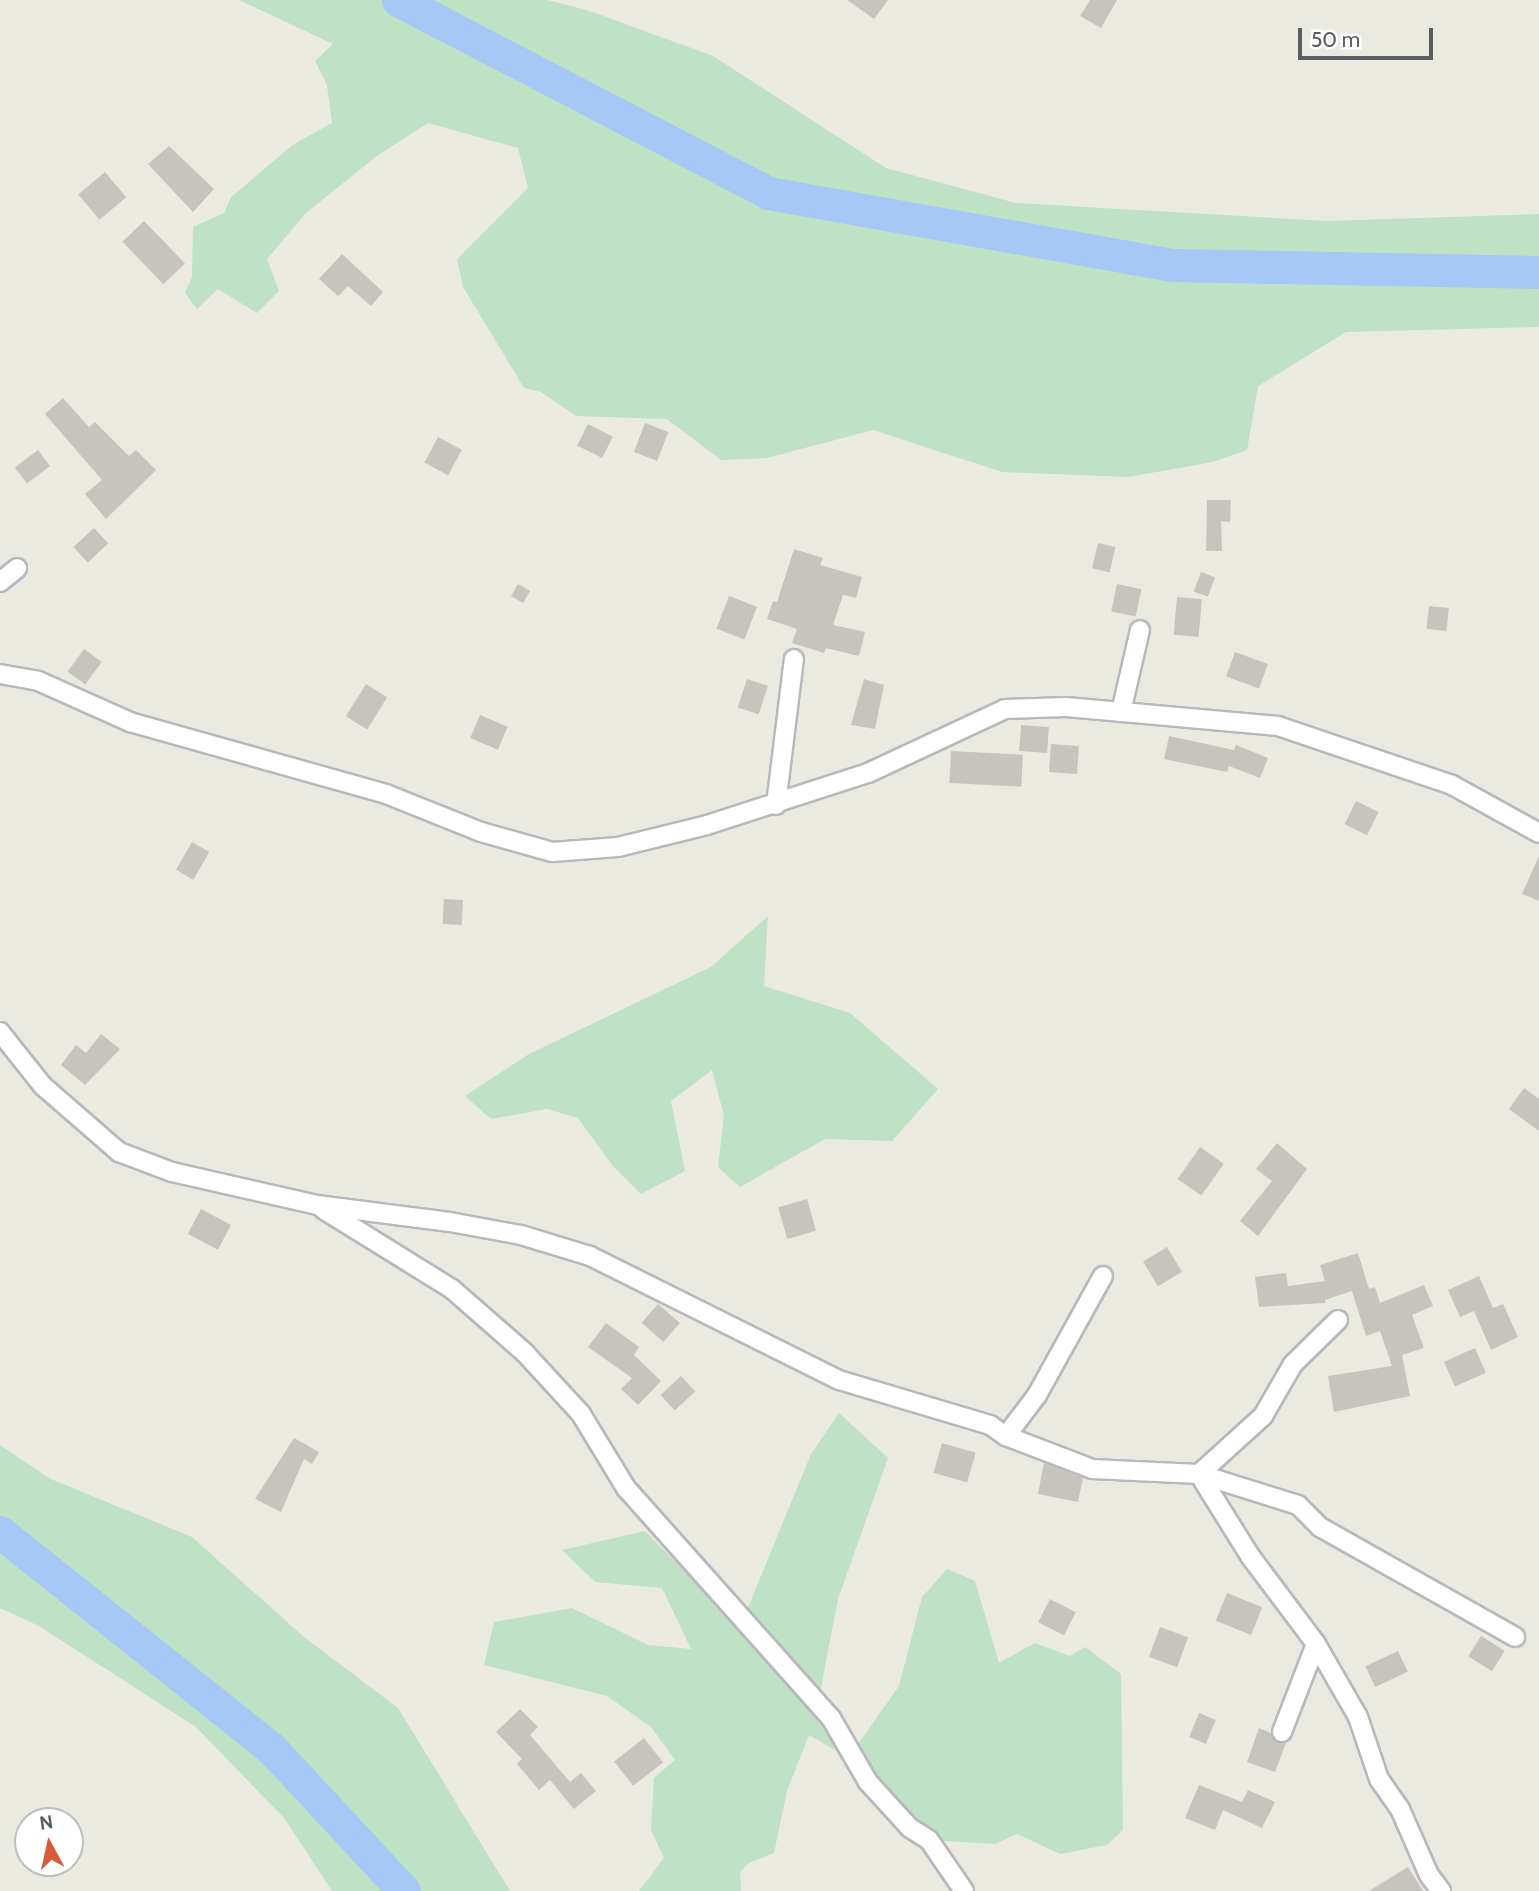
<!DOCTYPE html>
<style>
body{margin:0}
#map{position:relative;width:1539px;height:1891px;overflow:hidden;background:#ebeae1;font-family:Cabin,sans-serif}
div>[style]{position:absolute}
.green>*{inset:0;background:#bfe1c4}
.river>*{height:33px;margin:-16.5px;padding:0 16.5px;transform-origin:16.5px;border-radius:16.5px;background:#a6c8f7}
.building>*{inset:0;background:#c7c4be;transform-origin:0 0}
.roads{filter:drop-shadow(2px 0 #b7b8bd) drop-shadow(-2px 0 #b7b8bd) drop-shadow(0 2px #b7b8bd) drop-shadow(0 -2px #b7b8bd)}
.street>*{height:18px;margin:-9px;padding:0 9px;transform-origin:9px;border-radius:9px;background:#fff}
span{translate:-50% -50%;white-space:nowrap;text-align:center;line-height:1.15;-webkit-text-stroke:5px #fff;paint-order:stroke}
.north{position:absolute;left:14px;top:1807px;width:70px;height:70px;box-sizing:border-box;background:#fff;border:2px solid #bdbec0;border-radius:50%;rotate:352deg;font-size:19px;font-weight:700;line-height:28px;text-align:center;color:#5a5c61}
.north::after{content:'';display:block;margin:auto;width:24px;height:32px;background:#d95b3a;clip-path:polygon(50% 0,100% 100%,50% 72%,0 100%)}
.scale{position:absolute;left:1298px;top:28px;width:135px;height:32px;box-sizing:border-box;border:4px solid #5a5c61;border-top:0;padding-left:9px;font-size:21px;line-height:24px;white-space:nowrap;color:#5a5c61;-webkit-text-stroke:5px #fff;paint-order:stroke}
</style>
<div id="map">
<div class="green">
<div style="clip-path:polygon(239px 0,547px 0,587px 10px,713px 56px,886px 168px,1016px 203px,1327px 221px,1539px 214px,1539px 327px,1346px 332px,1258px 386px,1247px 450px,1213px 462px,1128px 477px,1002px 472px,873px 430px,767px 458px,721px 460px,667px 419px,576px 416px,541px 392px,524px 388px,463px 287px,457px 259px,528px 188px,518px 148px,428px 123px,378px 155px,306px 213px,267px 259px,279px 291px,257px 313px,218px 289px,197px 309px,185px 293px,192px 277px,193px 227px,224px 213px,231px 197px,294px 144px,332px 123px,327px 85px,315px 61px,333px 44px)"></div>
<div style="clip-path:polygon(768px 916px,764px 986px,850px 1013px,938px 1089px,892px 1141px,825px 1139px,740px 1187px,718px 1167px,724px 1116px,712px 1070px,671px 1101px,685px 1171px,641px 1194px,613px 1166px,578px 1118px,547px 1109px,491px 1119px,465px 1096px,529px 1054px,711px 967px)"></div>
<div style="clip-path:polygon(839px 1413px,888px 1458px,838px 1599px,818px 1703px,851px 1754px,899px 1686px,922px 1597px,947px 1569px,975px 1581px,999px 1663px,1035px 1643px,1070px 1656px,1085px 1647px,1121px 1674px,1123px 1830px,1107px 1845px,1060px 1854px,1017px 1834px,995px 1844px,929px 1840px,857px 1763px,809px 1735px,787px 1791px,774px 1853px,749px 1863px,740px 1872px,741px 1891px,639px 1891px,664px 1858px,651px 1830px,654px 1778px,675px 1760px,651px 1727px,607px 1696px,484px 1665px,494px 1622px,572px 1608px,648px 1645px,691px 1649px,662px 1588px,595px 1582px,562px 1550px,645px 1531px,717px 1604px,747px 1610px,811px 1454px)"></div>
<div style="clip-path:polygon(0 1445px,51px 1479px,192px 1537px,304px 1637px,398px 1708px,510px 1891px,332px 1891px,284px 1818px,196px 1727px,39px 1626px,0 1608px)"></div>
</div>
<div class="river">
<div style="left:398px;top:0;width:417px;rotate:27.5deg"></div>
<div style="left:768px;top:193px;width:412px;rotate:10.1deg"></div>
<div style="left:1174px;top:265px;width:365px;rotate:1.1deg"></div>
<div style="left:0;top:1532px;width:347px;rotate:38.6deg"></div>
<div style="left:271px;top:1748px;width:195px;rotate:47.1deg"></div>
</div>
<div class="building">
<div style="clip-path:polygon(847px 0,888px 0,874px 19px)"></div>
<div style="clip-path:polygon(1090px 0,1117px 0,1101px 28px,1080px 16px)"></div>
<div style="clip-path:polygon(169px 146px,214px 189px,193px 212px,148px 164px)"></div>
<div style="left:105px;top:172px;width:33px;height:35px;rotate:50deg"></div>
<div style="left:144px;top:221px;width:59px;height:30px;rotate:46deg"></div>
<div style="clip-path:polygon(342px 254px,383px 292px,371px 306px,348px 286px,338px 296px,319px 279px)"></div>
<div style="clip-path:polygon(63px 398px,89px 427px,95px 422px,129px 456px,136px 450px,156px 470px,106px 519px,85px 494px,102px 480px,45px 414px)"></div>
<div style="left:645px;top:423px;width:25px;height:31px;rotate:21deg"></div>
<div style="left:588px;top:424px;width:28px;height:24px;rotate:27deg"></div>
<div style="left:438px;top:437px;width:27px;height:29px;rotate:28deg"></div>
<div style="left:38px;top:450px;width:20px;height:29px;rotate:53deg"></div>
<div style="clip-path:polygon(1207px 500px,1231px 500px,1230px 522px,1221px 521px,1222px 551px,1206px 551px)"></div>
<div style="left:94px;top:528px;width:21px;height:28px;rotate:47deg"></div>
<div style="left:1098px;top:543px;width:18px;height:26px;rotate:13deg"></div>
<div style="clip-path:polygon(794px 549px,823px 558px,820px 565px,862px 577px,856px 598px,843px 595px,833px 625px,865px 632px,859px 656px,826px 648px,824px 653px,792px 643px,797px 629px,767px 619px,773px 601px,777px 602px)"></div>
<div style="left:1201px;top:572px;width:15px;height:21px;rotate:20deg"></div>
<div style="left:518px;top:584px;width:14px;height:14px;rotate:30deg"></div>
<div style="left:1117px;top:584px;width:25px;height:28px;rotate:12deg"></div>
<div style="left:729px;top:596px;width:30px;height:35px;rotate:21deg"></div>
<div style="left:1177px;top:597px;width:25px;height:38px;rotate:5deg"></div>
<div style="left:1429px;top:606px;width:20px;height:23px;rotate:6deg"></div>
<div style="left:84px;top:649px;width:22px;height:28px;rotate:36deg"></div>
<div style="left:1235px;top:652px;width:35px;height:26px;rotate:20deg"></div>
<div style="left:747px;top:679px;width:22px;height:30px;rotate:18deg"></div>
<div style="clip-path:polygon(864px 679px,884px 685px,875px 729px,851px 725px)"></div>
<div style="left:366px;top:684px;width:25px;height:38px;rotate:32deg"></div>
<div style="left:480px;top:715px;width:30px;height:25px;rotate:23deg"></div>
<div style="left:1021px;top:725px;width:28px;height:26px;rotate:4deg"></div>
<div style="clip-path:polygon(1169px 736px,1234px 750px,1236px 745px,1268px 758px,1260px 778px,1229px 766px,1227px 772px,1164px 759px)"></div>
<div style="left:1051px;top:744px;width:28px;height:28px;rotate:4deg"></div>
<div style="left:951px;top:751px;width:72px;height:32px;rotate:3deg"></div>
<div style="left:1356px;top:801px;width:25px;height:26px;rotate:26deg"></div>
<div style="left:192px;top:842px;width:20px;height:32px;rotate:30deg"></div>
<div style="clip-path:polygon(1539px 856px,1539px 901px,1522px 894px)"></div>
<div style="left:444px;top:899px;width:19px;height:25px;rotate:3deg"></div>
<div style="clip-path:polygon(101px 1034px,120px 1049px,85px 1085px,61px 1065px,76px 1045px,86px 1053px)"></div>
<div style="clip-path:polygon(1524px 1088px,1539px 1099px,1539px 1131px,1509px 1109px)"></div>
<div style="clip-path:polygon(1277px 1143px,1307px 1169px,1258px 1236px,1240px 1221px,1272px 1181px,1256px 1169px)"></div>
<div style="left:1200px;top:1147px;width:29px;height:39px;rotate:35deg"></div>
<div style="left:807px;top:1199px;width:33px;height:30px;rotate:74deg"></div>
<div style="left:201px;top:1209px;width:34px;height:28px;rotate:28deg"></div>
<div style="left:1167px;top:1247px;width:29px;height:28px;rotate:59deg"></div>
<div style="clip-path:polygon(1358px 1253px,1369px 1289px,1375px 1287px,1380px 1303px,1424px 1285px,1433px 1306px,1412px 1315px,1424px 1348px,1402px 1355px,1410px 1396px,1334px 1412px,1328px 1376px,1392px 1366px,1380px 1331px,1366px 1336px,1352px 1291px,1325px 1300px,1325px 1303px,1259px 1307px,1255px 1277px,1286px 1273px,1288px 1286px,1325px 1281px,1320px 1265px)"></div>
<div style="clip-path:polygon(1479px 1276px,1493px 1308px,1503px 1304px,1518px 1337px,1491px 1350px,1474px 1311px,1460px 1317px,1448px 1290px)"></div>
<div style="left:658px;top:1304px;width:29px;height:25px;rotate:41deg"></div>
<div style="clip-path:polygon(606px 1323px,639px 1347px,634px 1355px,661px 1381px,638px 1405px,621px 1389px,632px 1378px,588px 1347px)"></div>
<div style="left:1475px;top:1348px;width:27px;height:34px;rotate:66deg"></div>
<div style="left:681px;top:1376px;width:21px;height:28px;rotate:47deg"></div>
<div style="clip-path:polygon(294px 1438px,319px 1452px,312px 1464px,304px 1459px,281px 1512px,255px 1499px)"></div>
<div style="left:942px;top:1443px;width:35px;height:31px;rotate:16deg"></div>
<div style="clip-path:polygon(1044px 1463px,1083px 1478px,1078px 1502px,1038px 1494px)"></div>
<div style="left:1227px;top:1593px;width:38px;height:30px;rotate:22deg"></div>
<div style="left:1050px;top:1599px;width:29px;height:26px;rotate:27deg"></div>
<div style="left:1160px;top:1627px;width:30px;height:32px;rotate:20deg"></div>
<div style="left:1481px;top:1636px;width:28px;height:24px;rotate:32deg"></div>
<div style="left:1398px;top:1651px;width:23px;height:36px;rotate:65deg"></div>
<div style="clip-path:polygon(520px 1709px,538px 1727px,530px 1735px,570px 1782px,581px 1773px,596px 1791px,574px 1809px,550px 1780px,539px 1790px,517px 1764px,522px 1759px,496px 1732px)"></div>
<div style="left:1199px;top:1713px;width:18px;height:26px;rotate:22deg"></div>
<div style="clip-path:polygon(1259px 1728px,1271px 1733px,1277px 1742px,1286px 1743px,1275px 1772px,1247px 1762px)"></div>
<div style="left:644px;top:1738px;width:31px;height:38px;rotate:52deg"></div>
<div style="clip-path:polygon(1199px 1785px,1242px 1802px,1248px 1790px,1275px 1802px,1262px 1828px,1223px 1810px,1215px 1830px,1185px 1818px)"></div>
<div style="clip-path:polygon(1408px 1867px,1423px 1891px,1369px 1891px)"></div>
</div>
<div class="roads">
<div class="street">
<div style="left:0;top:582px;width:22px;rotate:-39deg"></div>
<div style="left:0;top:674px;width:39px;rotate:10deg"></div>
<div style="left:38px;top:681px;width:101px;rotate:24deg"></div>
<div style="left:130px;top:722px;width:266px;rotate:15.7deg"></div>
<div style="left:386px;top:794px;width:102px;rotate:21.8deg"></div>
<div style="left:481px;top:832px;width:74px;rotate:15.7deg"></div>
<div style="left:552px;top:852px;width:66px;rotate:-4.3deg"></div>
<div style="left:618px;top:847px;width:92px;rotate:-13.9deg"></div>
<div style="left:707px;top:825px;width:169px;rotate:-17.9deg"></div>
<div style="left:868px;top:773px;width:151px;rotate:-25deg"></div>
<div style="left:1005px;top:709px;width:61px;rotate:-1.9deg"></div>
<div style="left:1066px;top:707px;width:213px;rotate:5.1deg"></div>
<div style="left:1278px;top:726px;width:184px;rotate:18.7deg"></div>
<div style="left:1452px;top:785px;width:99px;rotate:28.9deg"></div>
<div style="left:1121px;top:712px;width:84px;rotate:-77deg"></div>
<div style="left:776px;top:805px;width:147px;rotate:-83deg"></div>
<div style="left:0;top:1032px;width:69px;rotate:51.5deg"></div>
<div style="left:43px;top:1086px;width:101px;rotate:41deg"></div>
<div style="left:119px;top:1152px;width:57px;rotate:20.7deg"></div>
<div style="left:172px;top:1172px;width:149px;rotate:12.8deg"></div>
<div style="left:317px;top:1205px;width:134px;rotate:7.3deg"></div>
<div style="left:450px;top:1222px;width:72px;rotate:10.4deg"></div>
<div style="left:521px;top:1235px;width:72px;rotate:16.9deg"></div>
<div style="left:590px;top:1256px;width:278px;rotate:26.5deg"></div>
<div style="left:839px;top:1380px;width:158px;rotate:16.6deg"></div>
<div style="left:990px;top:1425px;width:19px;rotate:35deg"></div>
<div style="left:1006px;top:1436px;width:92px;rotate:21deg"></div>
<div style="left:1092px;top:1469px;width:107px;rotate:2.7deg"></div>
<div style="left:1199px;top:1474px;width:104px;rotate:17.4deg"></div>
<div style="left:1298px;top:1505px;width:31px;rotate:45deg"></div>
<div style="left:1320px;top:1527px;width:224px;rotate:29.4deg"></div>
<div style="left:323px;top:1209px;width:152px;rotate:31.8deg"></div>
<div style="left:452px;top:1289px;width:97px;rotate:41.2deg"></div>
<div style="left:525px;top:1353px;width:83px;rotate:47.4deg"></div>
<div style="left:581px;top:1414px;width:87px;rotate:58.7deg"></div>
<div style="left:626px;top:1488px;width:308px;rotate:48.3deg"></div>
<div style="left:831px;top:1718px;width:74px;rotate:60deg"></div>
<div style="left:868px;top:1782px;width:62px;rotate:47.6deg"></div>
<div style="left:910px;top:1828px;width:22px;rotate:32deg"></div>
<div style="left:929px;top:1840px;width:62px;rotate:55.5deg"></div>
<div style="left:1338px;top:1320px;width:63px;rotate:135.6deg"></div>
<div style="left:1293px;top:1364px;width:60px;rotate:120deg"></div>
<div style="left:1263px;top:1416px;width:86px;rotate:137.8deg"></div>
<div style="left:1199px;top:1474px;width:97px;rotate:58.1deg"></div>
<div style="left:1250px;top:1556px;width:110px;rotate:53.1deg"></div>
<div style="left:1316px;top:1644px;width:84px;rotate:60.1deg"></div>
<div style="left:1358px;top:1717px;width:65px;rotate:71.3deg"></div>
<div style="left:1379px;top:1779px;width:37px;rotate:55deg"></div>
<div style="left:1400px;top:1809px;width:72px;rotate:66.3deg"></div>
<div style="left:1429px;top:1875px;width:20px;rotate:53deg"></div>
<div style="left:1006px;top:1436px;width:51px;rotate:-52.9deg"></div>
<div style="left:1037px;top:1395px;width:136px;rotate:-61deg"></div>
<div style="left:1282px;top:1732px;width:94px;rotate:-68.9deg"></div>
</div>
</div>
<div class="north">N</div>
<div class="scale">50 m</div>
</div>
